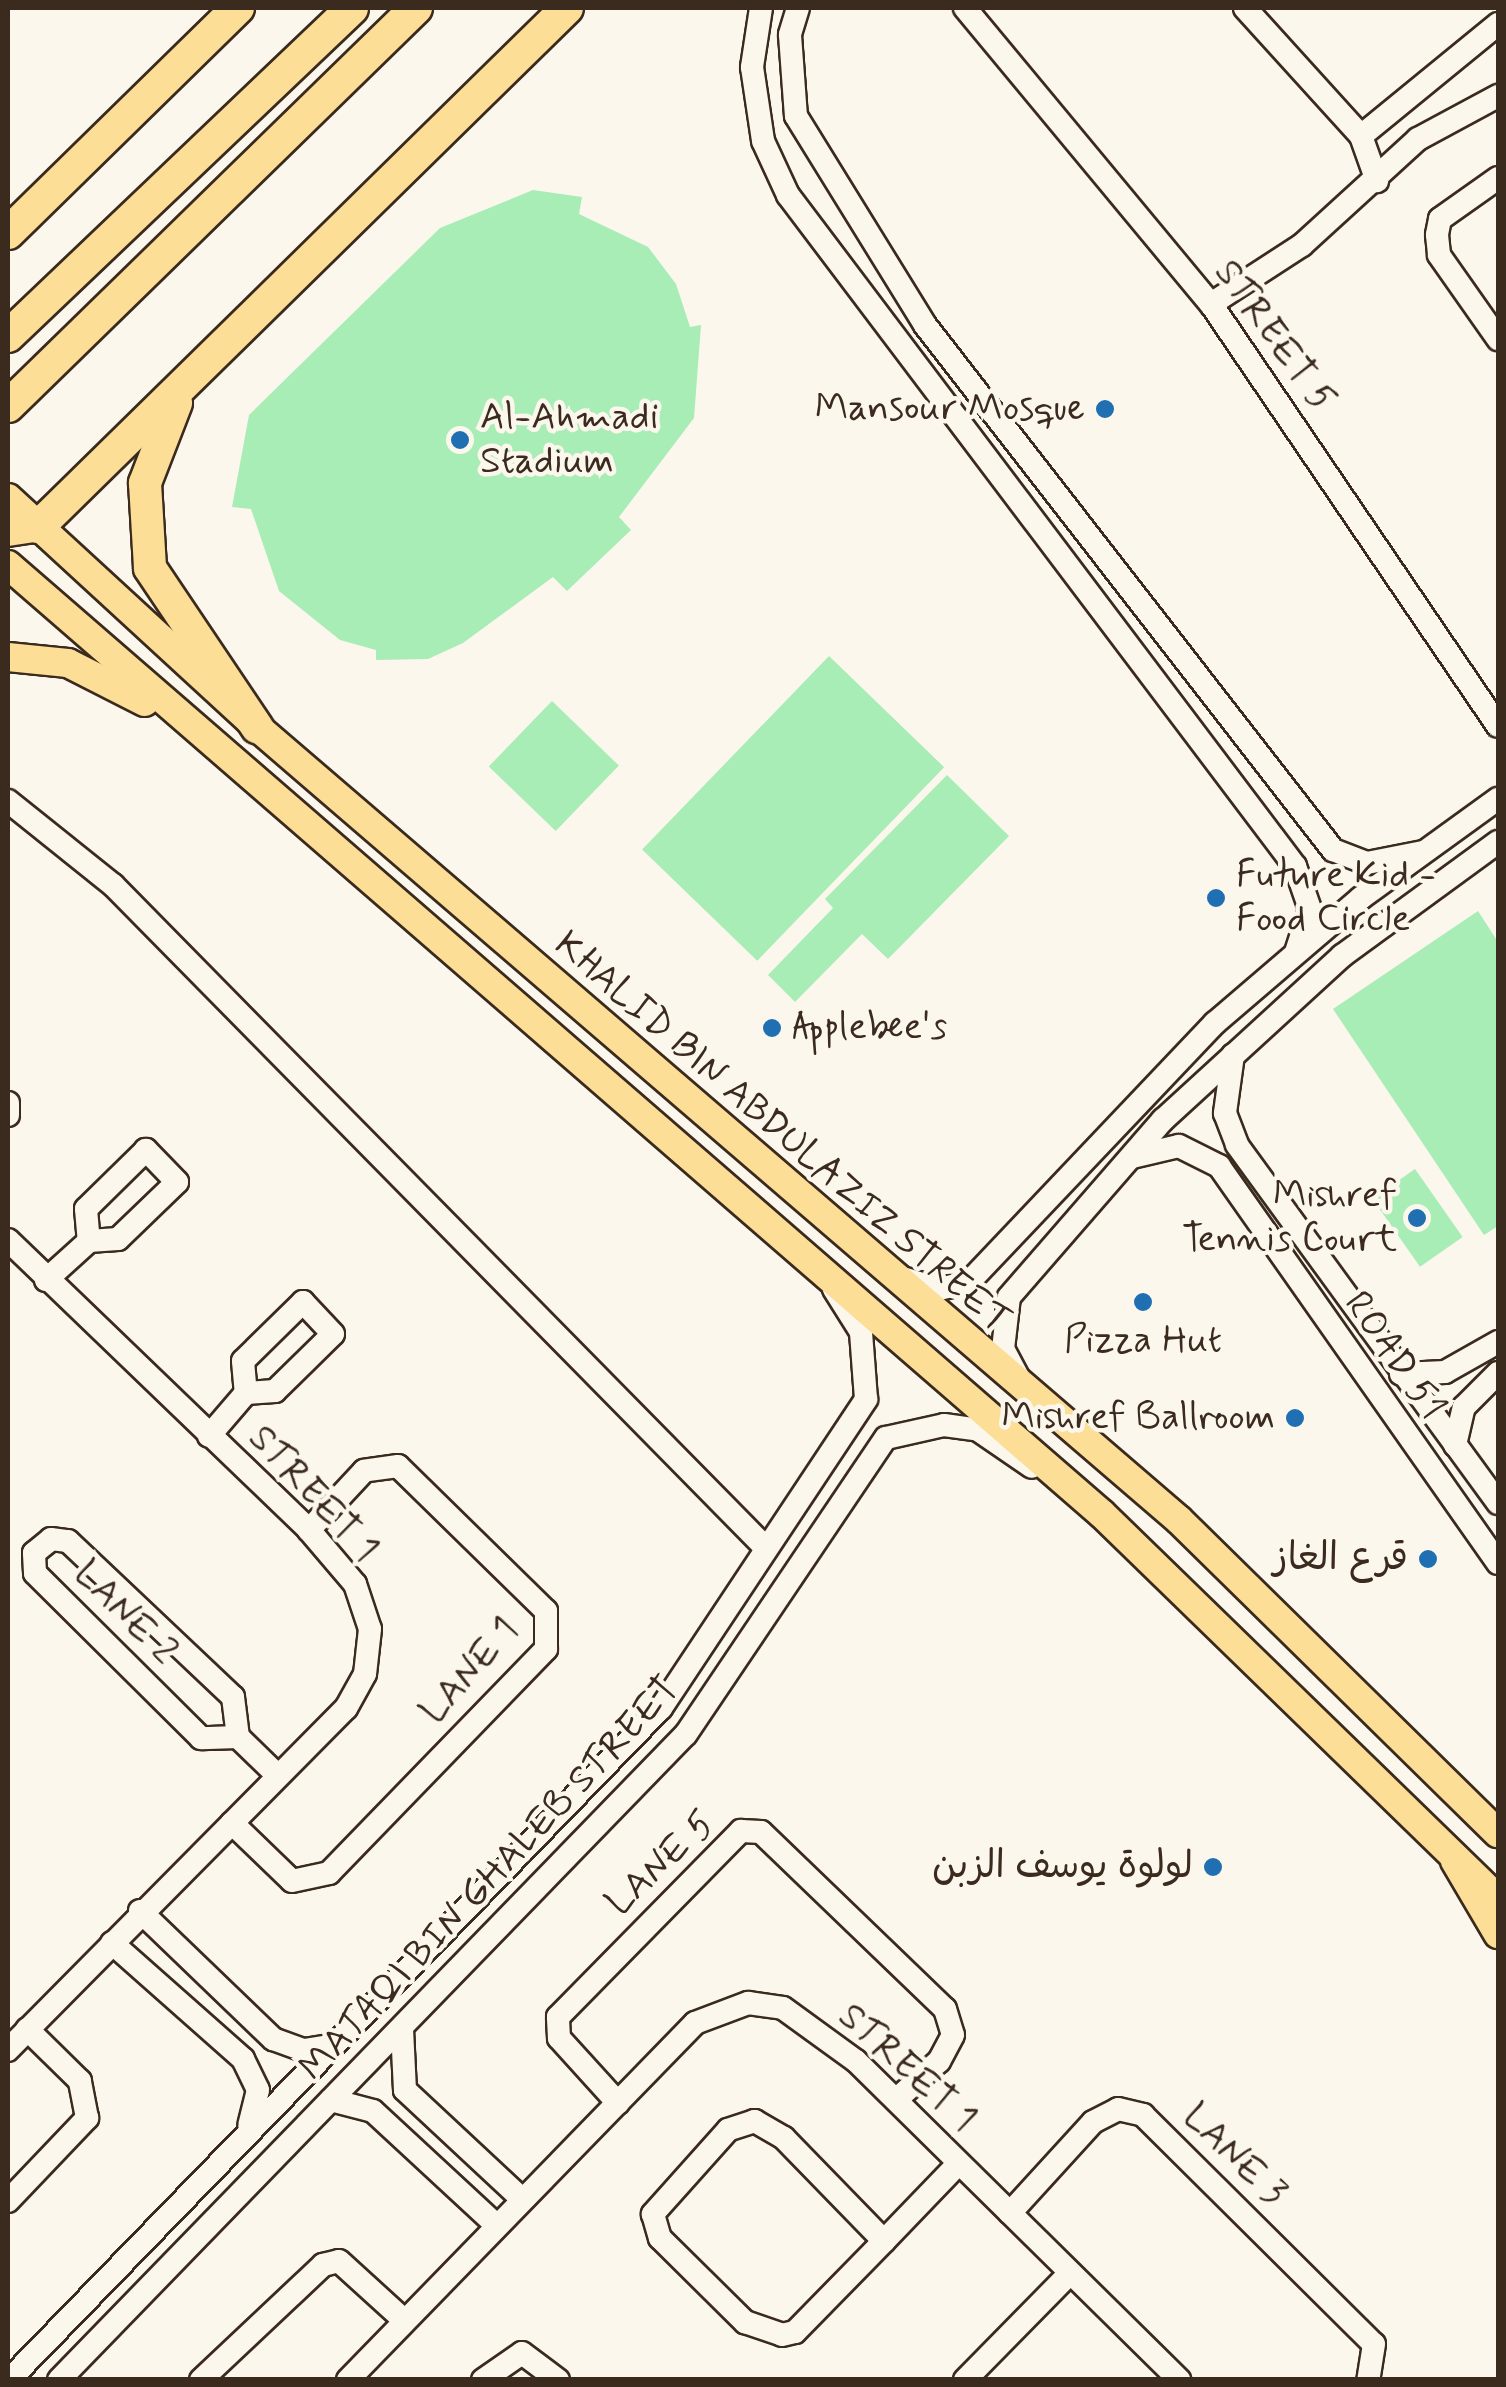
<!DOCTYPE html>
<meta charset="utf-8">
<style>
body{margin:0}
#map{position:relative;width:1506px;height:2387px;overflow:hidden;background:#fbf7ec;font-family:Mynerve,"Playpen Sans Arabic",sans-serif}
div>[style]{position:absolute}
.green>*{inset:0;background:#a8ecb6;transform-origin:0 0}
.roads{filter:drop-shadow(2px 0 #3b2a1e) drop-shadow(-2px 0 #3b2a1e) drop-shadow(0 2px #3b2a1e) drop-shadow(0 -2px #3b2a1e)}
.minor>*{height:22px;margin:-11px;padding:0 11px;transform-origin:11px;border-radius:11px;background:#fbf7ec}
.major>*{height:28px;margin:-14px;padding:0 14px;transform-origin:14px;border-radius:14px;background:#fcde96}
.highway>*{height:32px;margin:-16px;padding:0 16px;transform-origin:16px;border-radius:16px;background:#fcde96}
.dots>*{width:28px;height:28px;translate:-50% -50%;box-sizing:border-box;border:5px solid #fbf7ec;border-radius:50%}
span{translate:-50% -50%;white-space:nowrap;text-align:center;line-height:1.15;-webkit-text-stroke:9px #fbf7ec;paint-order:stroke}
.street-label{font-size:38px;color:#3b2a1e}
.poi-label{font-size:38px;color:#3b2a1e}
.right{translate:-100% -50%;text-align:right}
.left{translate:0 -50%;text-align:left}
.frame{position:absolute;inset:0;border:10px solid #3b2a1e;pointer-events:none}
</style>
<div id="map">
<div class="green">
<div style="clip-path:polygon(533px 190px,582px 197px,579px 214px,648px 247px,676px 284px,690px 327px,701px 325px,694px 418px,619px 517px,631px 530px,567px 591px,553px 577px,463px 643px,428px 659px,376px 660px,376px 650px,340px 640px,279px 591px,251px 509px,232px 507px,249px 415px,440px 228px)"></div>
<div style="left:829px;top:656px;width:160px;height:269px;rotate:44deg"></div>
<div style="left:552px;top:701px;width:93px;height:91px;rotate:44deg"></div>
<div style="clip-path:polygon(947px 775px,1009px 836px,888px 959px,862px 934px,795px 1002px,768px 975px,833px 908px,825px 899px)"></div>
<div style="clip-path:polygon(1478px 911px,1498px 942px,1498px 1226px,1484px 1235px,1333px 1009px)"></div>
<div style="left:1415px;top:1169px;width:83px;height:52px;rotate:55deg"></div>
</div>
<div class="roads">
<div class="minor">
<div style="left:761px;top:8px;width:60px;rotate:98.7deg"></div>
<div style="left:752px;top:67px;width:75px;rotate:81.5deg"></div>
<div style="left:763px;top:141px;width:60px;rotate:65.2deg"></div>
<div style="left:788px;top:195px;width:841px;rotate:52.93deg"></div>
<div style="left:1295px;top:866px;width:46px;rotate:70.8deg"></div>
<div style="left:1310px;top:909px;width:45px;rotate:108deg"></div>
<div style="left:798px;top:8px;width:28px;rotate:107deg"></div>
<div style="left:790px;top:35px;width:81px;rotate:85.8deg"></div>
<div style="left:796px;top:116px;width:246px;rotate:58.3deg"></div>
<div style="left:925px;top:325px;width:665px;rotate:52.15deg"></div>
<div style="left:1333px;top:850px;width:36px;rotate:21deg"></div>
<div style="left:1367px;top:863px;width:57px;rotate:-11.1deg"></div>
<div style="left:965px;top:8px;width:385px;rotate:50.3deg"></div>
<div style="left:1211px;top:304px;width:510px;rotate:55.78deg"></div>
<div style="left:1245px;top:8px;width:173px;rotate:47.8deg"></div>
<div style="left:1361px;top:136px;width:177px;rotate:-39.3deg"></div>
<div style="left:1361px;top:136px;width:48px;rotate:70.4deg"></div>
<div style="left:1498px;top:178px;width:71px;rotate:144.7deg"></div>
<div style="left:1440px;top:219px;width:16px;rotate:101deg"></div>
<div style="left:1437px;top:235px;width:20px;rotate:84deg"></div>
<div style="left:1439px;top:255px;width:103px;rotate:54.9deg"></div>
<div style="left:1211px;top:304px;width:108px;rotate:-33deg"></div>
<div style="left:1302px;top:245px;width:157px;rotate:-42.4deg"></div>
<div style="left:1418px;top:139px;width:91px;rotate:-28.3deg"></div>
<div style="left:8px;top:801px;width:134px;rotate:38.7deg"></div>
<div style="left:113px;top:885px;width:929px;rotate:45.44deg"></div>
<div style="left:1233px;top:1055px;width:59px;rotate:97.9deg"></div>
<div style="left:1225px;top:1113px;width:34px;rotate:69deg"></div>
<div style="left:1237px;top:1145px;width:443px;rotate:53.9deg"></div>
<div style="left:8px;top:1103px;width:12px;rotate:90deg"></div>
<div style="left:1132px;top:1157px;width:48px;rotate:-13.2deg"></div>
<div style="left:1179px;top:1146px;width:45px;rotate:26.6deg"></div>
<div style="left:1219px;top:1166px;width:485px;rotate:54.9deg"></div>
<div style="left:8px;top:1240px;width:418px;rotate:43.9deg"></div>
<div style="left:309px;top:1530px;width:71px;rotate:49.6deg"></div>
<div style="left:355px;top:1584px;width:47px;rotate:71.6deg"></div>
<div style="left:370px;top:1629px;width:45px;rotate:96.3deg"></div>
<div style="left:365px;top:1674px;width:39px;rotate:119deg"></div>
<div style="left:346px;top:1708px;width:481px;rotate:134.7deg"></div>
<div style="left:899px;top:1277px;width:42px;rotate:16.7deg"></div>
<div style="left:939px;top:1289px;width:31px;rotate:-13deg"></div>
<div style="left:969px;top:1282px;width:357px;rotate:-46.5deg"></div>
<div style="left:1215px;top:1023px;width:192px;rotate:-40.6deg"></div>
<div style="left:1361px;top:898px;width:169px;rotate:-35.9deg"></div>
<div style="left:46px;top:1280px;width:58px;rotate:-42.2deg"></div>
<div style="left:89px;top:1241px;width:29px;rotate:-4deg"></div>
<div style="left:118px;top:1239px;width:82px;rotate:-44deg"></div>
<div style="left:177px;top:1182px;width:45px;rotate:-134.1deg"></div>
<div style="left:146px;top:1150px;width:84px;rotate:135.5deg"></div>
<div style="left:86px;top:1209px;width:32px;rotate:85deg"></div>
<div style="left:1401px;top:1374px;width:44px;rotate:-2.6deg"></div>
<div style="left:1445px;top:1372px;width:61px;rotate:-29.5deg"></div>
<div style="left:1018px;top:1377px;width:32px;rotate:-118deg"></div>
<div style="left:1003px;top:1349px;width:52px;rotate:-83.4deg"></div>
<div style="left:1009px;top:1297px;width:235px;rotate:-49deg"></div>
<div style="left:1163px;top:1120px;width:243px;rotate:-42.5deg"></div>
<div style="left:1342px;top:956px;width:193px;rotate:-36.2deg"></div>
<div style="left:209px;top:1436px;width:57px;rotate:-49.3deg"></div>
<div style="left:246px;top:1393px;width:29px;rotate:-4deg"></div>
<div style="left:275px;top:1391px;width:81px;rotate:-44.5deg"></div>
<div style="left:333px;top:1334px;width:44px;rotate:-133.2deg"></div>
<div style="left:303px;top:1302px;width:84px;rotate:135.5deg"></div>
<div style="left:243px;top:1361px;width:32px;rotate:85deg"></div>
<div style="left:1455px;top:1445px;width:39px;rotate:-77deg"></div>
<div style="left:1464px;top:1407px;width:48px;rotate:-45deg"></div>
<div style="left:238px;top:1737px;width:37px;rotate:178deg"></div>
<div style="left:201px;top:1738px;width:234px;rotate:-135.2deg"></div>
<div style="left:35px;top:1573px;width:20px;rotate:-93deg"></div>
<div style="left:34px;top:1553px;width:22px;rotate:-39deg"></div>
<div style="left:51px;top:1539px;width:17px;rotate:7deg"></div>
<div style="left:68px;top:1541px;width:227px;rotate:43.4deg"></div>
<div style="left:233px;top:1697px;width:40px;rotate:82.9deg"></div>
<div style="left:238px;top:1737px;width:53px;rotate:44.2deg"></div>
<div style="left:232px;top:1823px;width:83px;rotate:44deg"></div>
<div style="left:292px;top:1881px;width:38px;rotate:-12deg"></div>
<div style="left:329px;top:1873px;width:312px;rotate:-45.9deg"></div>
<div style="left:546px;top:1649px;width:38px;rotate:-90deg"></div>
<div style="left:546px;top:1611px;width:207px;rotate:-135.6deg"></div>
<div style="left:398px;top:1466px;width:34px;rotate:172deg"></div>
<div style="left:364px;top:1471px;width:81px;rotate:133deg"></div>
<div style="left:140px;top:1911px;width:185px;rotate:43.9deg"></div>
<div style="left:273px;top:2039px;width:33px;rotate:20deg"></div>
<div style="left:304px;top:2050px;width:30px;rotate:-9deg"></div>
<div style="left:112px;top:1943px;width:175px;rotate:41.5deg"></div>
<div style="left:243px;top:2059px;width:34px;rotate:64deg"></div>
<div style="left:258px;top:2090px;width:36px;rotate:104deg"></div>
<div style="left:402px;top:2029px;width:61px;rotate:87.2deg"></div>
<div style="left:405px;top:2090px;width:158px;rotate:43deg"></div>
<div style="left:331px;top:2100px;width:43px;rotate:14.7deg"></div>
<div style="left:373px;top:2111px;width:166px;rotate:42.8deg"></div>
<div style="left:618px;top:2103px;width:88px;rotate:-132.2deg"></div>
<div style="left:559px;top:2038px;width:21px;rotate:-93deg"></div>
<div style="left:558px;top:2017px;width:261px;rotate:-45.5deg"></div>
<div style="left:741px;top:1831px;width:20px;rotate:3deg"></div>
<div style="left:761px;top:1832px;width:255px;rotate:43.9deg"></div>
<div style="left:945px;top:2009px;width:27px;rotate:73deg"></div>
<div style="left:953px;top:2035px;width:30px;rotate:118deg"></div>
<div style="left:939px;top:2061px;width:58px;rotate:137.8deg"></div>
<div style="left:8px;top:2201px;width:115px;rotate:-46.4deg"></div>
<div style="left:87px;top:2118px;width:38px;rotate:-101deg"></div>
<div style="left:80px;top:2081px;width:74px;rotate:-135.5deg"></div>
<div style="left:1010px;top:2213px;width:123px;rotate:-47.6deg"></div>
<div style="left:1093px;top:2122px;width:28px;rotate:-27deg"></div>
<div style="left:1118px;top:2109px;width:26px;rotate:13deg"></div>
<div style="left:1143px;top:2115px;width:325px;rotate:44.8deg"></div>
<div style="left:1374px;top:2344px;width:36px;rotate:99deg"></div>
<div style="left:884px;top:2241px;width:144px;rotate:-134.2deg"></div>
<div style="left:784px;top:2138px;width:34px;rotate:-150deg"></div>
<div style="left:755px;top:2121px;width:28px;rotate:162deg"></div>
<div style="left:728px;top:2130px;width:113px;rotate:131.8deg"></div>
<div style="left:653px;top:2214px;width:25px;rotate:74deg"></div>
<div style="left:660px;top:2238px;width:120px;rotate:44.7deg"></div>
<div style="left:745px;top:2322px;width:39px;rotate:19deg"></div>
<div style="left:782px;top:2335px;width:13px;rotate:-13deg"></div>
<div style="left:795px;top:2332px;width:127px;rotate:-45.6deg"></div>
<div style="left:884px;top:2241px;width:108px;rotate:-46.1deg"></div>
<div style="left:9px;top:2380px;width:936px;rotate:-45.87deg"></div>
<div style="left:661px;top:1708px;width:371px;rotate:-56.4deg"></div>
<div style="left:866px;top:1399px;width:67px;rotate:-94.3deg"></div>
<div style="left:861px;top:1332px;width:51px;rotate:-122.1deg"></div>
<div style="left:59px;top:2380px;width:900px;rotate:-45.86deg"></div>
<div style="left:686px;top:1734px;width:357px;rotate:-56deg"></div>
<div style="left:886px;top:1438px;width:59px;rotate:-12.6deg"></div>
<div style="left:944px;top:1425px;width:34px;rotate:8deg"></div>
<div style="left:978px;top:1430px;width:65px;rotate:34.4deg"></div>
<div style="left:201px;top:2380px;width:168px;rotate:-43.3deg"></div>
<div style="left:323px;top:2265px;width:16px;rotate:-14deg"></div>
<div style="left:339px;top:2261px;width:89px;rotate:42.3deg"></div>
<div style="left:348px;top:2380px;width:498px;rotate:-45.8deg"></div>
<div style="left:695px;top:2023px;width:57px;rotate:-20.7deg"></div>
<div style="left:748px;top:2003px;width:35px;rotate:8deg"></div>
<div style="left:783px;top:2008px;width:90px;rotate:36deg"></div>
<div style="left:856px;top:2061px;width:454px;rotate:44.6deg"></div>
<div style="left:483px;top:2380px;width:47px;rotate:-34.7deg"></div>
<div style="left:522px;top:2353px;width:45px;rotate:36.9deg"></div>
<div style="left:965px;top:2380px;width:150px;rotate:-45.5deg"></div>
</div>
<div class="major">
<div style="left:8px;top:498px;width:338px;rotate:42.6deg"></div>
<div style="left:257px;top:727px;width:1216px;rotate:40.7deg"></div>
<div style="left:1179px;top:1520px;width:447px;rotate:44.5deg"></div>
<div style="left:8px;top:532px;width:30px;rotate:-9deg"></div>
<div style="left:8px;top:565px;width:1448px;rotate:40.94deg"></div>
<div style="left:1102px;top:1514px;width:552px;rotate:44.19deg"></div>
<div style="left:8px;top:657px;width:60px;rotate:5.7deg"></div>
<div style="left:68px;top:663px;width:86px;rotate:26.9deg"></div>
<div style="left:1455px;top:1861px;width:85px;rotate:59.5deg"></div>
</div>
<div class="highway">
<div style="left:8px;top:233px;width:322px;rotate:-44.4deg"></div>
<div style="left:8px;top:336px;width:475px;rotate:-43.6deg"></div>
<div style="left:176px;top:403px;width:86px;rotate:111.2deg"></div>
<div style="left:145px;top:483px;width:85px;rotate:86.6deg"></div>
<div style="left:150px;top:568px;width:192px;rotate:56.1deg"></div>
<div style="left:8px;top:406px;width:570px;rotate:-44.29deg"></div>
<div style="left:38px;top:527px;width:741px;rotate:-44.45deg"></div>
</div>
</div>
<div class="dots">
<div style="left:1105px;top:409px;background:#1f6fb2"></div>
<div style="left:460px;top:440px;background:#1f6fb2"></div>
<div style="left:1216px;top:898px;background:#1f6fb2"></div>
<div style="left:772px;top:1028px;background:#1f6fb2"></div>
<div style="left:1417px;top:1218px;background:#1f6fb2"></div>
<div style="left:1143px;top:1302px;background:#1f6fb2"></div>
<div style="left:1295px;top:1418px;background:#1f6fb2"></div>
<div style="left:1428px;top:1559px;background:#1f6fb2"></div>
<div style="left:1213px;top:1867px;background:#1f6fb2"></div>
</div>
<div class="street-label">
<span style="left:1274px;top:336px;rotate:54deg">STREET 5</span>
<span style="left:782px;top:1133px;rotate:41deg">KHALID BIN ABDULAZIZ STREET</span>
<span style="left:1394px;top:1356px;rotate:55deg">ROAD 51</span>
<span style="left:313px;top:1494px;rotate:47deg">STREET 1</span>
<span style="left:125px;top:1613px;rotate:45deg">LANE 2</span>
<span style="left:470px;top:1671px;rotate:-49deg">LANE 1</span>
<span style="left:661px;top:1864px;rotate:-43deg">LANE 5</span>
<span style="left:490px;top:1879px;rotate:-47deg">MATAQI BIN GHALEB STREET</span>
<span style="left:907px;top:2068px;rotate:42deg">STREET 1</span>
<span style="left:1234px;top:2155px;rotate:44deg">LANE 3</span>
</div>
<div class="poi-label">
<span class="right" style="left:1085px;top:409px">Mansour Mosque</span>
<span class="left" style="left:480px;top:440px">Al-Ahmadi<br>Stadium</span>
<span class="left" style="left:1236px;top:898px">Future Kid -<br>Food Circle</span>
<span class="left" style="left:792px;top:1028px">Applebee's</span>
<span class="right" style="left:1397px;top:1218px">Mishref<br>Tennis Court</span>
<span style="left:1143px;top:1341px">Pizza Hut</span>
<span class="right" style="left:1275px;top:1418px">Mishref Ballroom</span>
<span class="right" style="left:1408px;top:1559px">قرع الغاز</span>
<span class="right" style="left:1193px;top:1867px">لولوة يوسف الزبن</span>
</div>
<div class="frame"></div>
</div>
